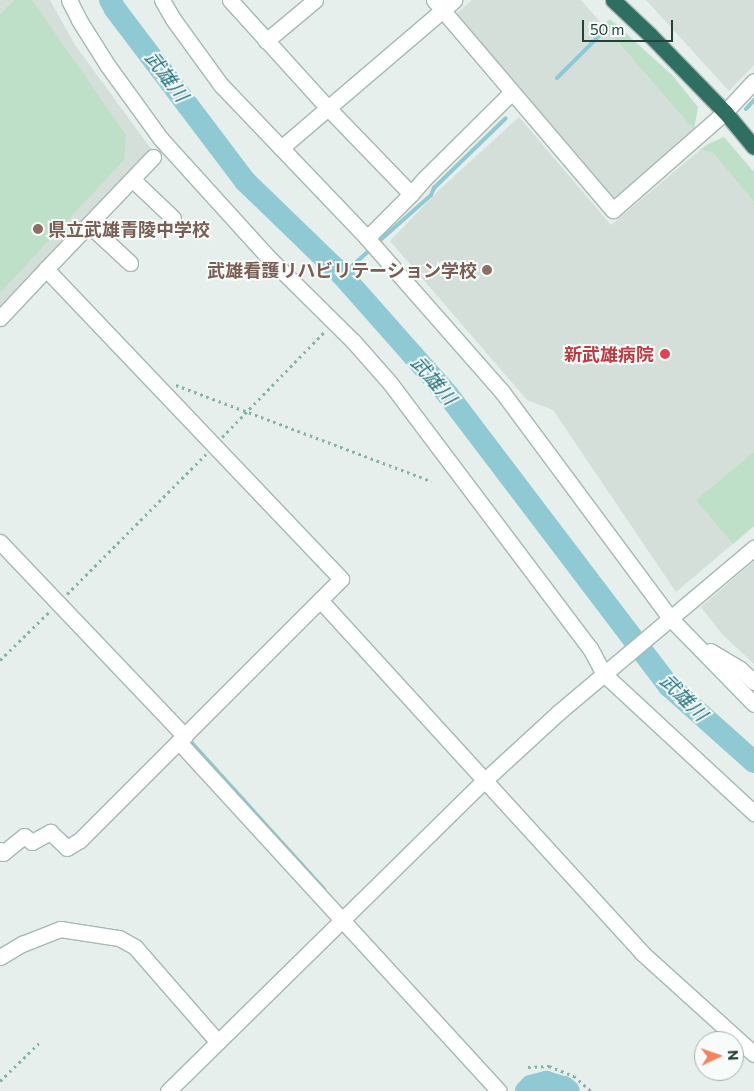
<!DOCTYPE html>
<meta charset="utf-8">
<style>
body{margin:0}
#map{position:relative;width:754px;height:1091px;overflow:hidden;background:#e6efeb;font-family:Commissioner,"Noto Sans JP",sans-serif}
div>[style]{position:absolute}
.built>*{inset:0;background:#d4dfda}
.green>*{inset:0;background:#bfe0c8}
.stream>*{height:4px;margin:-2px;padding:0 2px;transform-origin:2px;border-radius:2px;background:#8ec9d4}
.river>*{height:22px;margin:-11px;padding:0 11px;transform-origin:11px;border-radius:11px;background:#8ec9d4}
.path>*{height:2.5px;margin-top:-1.25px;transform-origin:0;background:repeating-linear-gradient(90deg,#86b3a5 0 2.5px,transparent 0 6.5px)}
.roads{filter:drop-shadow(1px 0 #a8b8b2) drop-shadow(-1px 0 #a8b8b2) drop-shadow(0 1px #a8b8b2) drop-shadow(0 -1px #a8b8b2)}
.minor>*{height:15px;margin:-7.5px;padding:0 7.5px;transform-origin:7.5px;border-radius:7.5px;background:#fff}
.highway>*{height:15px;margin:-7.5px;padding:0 7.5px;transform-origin:7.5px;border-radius:7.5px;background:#2f6f62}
.dots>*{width:14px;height:14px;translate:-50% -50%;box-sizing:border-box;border:2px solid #f7fbf9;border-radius:50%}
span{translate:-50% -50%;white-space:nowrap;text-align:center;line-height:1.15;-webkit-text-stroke:4px #f7fbf9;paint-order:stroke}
.education-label{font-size:18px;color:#785e54;font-weight:700}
.left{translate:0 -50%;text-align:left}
.right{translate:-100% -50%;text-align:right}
.health-label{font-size:18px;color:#be3a42;font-weight:700}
.water-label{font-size:19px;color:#1c6f80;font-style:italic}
.north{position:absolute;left:694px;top:1031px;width:50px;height:50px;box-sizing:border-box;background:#f7fbf9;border:1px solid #a3b1ad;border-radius:50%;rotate:87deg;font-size:14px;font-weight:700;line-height:20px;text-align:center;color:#24423a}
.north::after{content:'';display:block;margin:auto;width:18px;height:22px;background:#f4845f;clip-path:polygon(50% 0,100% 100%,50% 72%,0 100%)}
.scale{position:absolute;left:582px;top:20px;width:91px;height:22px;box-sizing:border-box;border:2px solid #24423a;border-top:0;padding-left:6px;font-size:15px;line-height:18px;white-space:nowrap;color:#24423a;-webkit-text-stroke:4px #f7fbf9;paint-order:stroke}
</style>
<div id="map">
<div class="built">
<div style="clip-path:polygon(0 0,50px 0,75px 45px,152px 150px,0 309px)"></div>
<div style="clip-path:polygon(472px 0,581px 0,694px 130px,613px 200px,455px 15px)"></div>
<div style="clip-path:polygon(646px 0,754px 0,754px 65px,729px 91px)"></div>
<div style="clip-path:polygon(519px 117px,611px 225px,700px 150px,713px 153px,754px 202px,754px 526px,676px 592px,553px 410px,527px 400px,390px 241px,439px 190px)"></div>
<div style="clip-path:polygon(754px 561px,754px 664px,721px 633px,701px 607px)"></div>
</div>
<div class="green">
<div style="clip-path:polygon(14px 0,32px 0,126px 135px,124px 160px,0 293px,0 14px)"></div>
<div style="clip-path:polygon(610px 19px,672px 75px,698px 107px,694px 130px,603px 25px)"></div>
<div style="clip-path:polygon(724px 137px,754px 172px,754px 202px,713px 153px,700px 150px,708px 144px)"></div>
<div style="clip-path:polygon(754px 452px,754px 526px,733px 544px,696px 500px)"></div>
</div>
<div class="stream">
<div style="left:557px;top:78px;width:71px;rotate:-45deg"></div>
<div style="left:746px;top:109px;width:12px;rotate:-48deg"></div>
<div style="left:377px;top:243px;width:72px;rotate:-41.6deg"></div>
<div style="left:431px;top:195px;width:8px;rotate:-67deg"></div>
<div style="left:434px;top:188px;width:100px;rotate:-44.2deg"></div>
<div style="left:342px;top:275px;width:40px;rotate:-42deg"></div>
<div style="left:186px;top:741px;width:6px;rotate:18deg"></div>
<div style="left:192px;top:743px;width:197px;rotate:47.9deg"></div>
</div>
<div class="river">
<div style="left:110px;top:0;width:10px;rotate:61deg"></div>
<div style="left:115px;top:9px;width:216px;rotate:52.9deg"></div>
<div style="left:245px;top:181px;width:135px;rotate:44.1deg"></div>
<div style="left:342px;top:275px;width:160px;rotate:48.5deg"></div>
<div style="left:448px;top:395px;width:365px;rotate:52.8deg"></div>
<div style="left:669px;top:686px;width:114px;rotate:41.8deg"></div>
<div style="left:526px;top:1091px;width:7px;rotate:-45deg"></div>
<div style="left:531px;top:1086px;width:16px;rotate:-15deg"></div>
<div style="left:546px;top:1082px;width:19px;rotate:16deg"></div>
<div style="left:564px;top:1087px;width:6px;rotate:39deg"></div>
</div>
<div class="path">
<div style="left:176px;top:385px;width:273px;rotate:20.6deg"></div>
<div style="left:222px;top:437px;width:146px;rotate:-45.8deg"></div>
<div style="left:67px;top:594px;width:197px;rotate:-45.2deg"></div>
<div style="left:0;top:660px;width:69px;rotate:-44.4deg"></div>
<div style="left:528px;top:1067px;width:21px;rotate:-3deg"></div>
<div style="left:549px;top:1066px;width:27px;rotate:22deg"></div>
<div style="left:574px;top:1076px;width:23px;rotate:41deg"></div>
<div style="left:0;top:1081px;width:54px;rotate:-44.3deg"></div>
</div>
<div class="roads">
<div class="minor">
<div style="left:69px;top:0;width:22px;rotate:63deg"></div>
<div style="left:79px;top:20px;width:54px;rotate:57.8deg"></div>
<div style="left:108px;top:66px;width:90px;rotate:54deg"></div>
<div style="left:161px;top:139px;width:161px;rotate:47.8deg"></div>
<div style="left:269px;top:258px;width:118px;rotate:44.7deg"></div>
<div style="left:353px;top:341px;width:56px;rotate:48.6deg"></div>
<div style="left:390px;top:383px;width:332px;rotate:53deg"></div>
<div style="left:590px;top:648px;width:30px;rotate:62deg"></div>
<div style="left:604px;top:674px;width:205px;rotate:42.8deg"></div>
<div style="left:162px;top:0;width:22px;rotate:60deg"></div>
<div style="left:173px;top:19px;width:82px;rotate:54deg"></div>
<div style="left:221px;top:85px;width:211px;rotate:46.3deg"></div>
<div style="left:367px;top:238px;width:206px;rotate:48.7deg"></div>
<div style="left:503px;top:393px;width:280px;rotate:53.4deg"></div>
<div style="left:670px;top:618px;width:120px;rotate:45.7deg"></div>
<div style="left:230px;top:0;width:144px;rotate:47.8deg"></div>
<div style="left:327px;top:107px;width:121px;rotate:46deg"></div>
<div style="left:411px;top:194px;width:21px;rotate:-49deg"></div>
<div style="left:425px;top:178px;width:122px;rotate:-44.7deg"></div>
<div style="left:434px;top:0;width:276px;rotate:49.6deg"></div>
<div style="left:613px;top:210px;width:149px;rotate:-41.2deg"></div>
<div style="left:725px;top:112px;width:42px;rotate:-46.9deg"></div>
<div style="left:266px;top:41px;width:64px;rotate:-39.9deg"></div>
<div style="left:281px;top:148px;width:228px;rotate:-40.5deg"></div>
<div style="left:133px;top:180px;width:55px;rotate:43.5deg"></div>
<div style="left:89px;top:225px;width:56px;rotate:42.8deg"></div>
<div style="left:367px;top:238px;width:62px;rotate:-45deg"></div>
<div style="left:46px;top:269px;width:155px;rotate:-46.3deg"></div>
<div style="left:0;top:318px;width:67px;rotate:-46.8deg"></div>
<div style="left:46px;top:269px;width:428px;rotate:46.4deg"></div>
<div style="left:341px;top:579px;width:30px;rotate:135deg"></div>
<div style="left:320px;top:600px;width:476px;rotate:47.6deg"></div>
<div style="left:641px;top:952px;width:152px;rotate:42.1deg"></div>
<div style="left:0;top:542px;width:268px;rotate:46.4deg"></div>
<div style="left:710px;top:651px;width:35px;rotate:31deg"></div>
<div style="left:740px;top:669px;width:19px;rotate:43deg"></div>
<div style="left:179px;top:742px;width:473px;rotate:47.5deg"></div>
<div style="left:0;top:850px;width:4px;rotate:45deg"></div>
<div style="left:3px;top:853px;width:27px;rotate:-39deg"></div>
<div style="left:24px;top:836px;width:10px;rotate:37deg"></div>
<div style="left:32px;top:842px;width:21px;rotate:-29deg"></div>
<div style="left:50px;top:832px;width:23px;rotate:43deg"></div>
<div style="left:67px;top:848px;width:15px;rotate:-32deg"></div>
<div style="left:80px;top:840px;width:339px;rotate:-45deg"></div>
<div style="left:0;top:957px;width:26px;rotate:-31deg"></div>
<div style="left:22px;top:944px;width:41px;rotate:-21.5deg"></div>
<div style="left:60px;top:929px;width:60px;rotate:8.7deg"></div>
<div style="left:119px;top:938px;width:18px;rotate:29deg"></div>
<div style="left:135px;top:947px;width:126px;rotate:48.9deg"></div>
<div style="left:168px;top:1091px;width:444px;rotate:-44.5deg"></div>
<div style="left:485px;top:780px;width:100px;rotate:-42.6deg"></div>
<div style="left:559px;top:712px;width:255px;rotate:-40.1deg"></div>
</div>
<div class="highway">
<div style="left:613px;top:0;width:51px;rotate:43.4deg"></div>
<div style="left:650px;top:35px;width:107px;rotate:45.8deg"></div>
<div style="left:725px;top:112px;width:45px;rotate:50.4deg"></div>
</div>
</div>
<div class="dots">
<div style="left:38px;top:229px;background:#8d6e63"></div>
<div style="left:487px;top:270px;background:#8d6e63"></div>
<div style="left:665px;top:354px;background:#e0444e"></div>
</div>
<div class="education-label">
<span class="left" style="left:48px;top:229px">県立武雄青陵中学校</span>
<span class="right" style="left:477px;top:270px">武雄看護リハビリテーション学校</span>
</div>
<div class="health-label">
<span class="right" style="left:654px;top:354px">新武雄病院</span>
</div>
<div class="water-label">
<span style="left:167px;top:76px;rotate:53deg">武雄川</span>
<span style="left:434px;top:380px;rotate:49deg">武雄川</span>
<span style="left:684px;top:697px;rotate:45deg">武雄川</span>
</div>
<div class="north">N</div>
<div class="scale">50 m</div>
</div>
